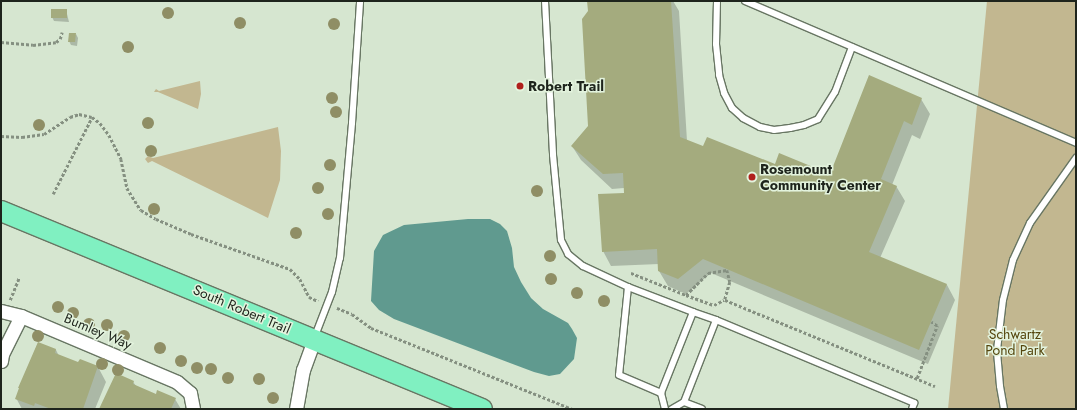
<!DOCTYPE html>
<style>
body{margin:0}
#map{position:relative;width:1077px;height:410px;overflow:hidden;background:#d6e6d0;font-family:Jost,sans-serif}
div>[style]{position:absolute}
.green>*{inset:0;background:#c2b790}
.water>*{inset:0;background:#609a8f}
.shadow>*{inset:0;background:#0003}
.building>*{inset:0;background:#a4ab7e;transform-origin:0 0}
.path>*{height:2.5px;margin-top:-1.25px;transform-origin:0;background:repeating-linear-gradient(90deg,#859081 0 3px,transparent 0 5px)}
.roads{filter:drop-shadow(1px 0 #687663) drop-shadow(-1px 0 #687663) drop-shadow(0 1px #687663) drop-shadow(0 -1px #687663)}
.lane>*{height:6px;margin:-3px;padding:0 3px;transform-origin:3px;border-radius:3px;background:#fff}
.street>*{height:13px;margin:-6.5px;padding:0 6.5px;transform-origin:6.5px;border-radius:6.5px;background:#fff}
.primary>*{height:20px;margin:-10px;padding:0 10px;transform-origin:10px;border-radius:10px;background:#80f0c1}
.trees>*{width:12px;height:12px;margin:-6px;border-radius:50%;background:#8f8e65}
.dots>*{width:11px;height:11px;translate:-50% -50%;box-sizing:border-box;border:2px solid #e3f3dd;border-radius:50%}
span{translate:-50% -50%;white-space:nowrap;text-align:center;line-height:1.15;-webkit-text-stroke:3px #e3f3dd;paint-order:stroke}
.poi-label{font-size:14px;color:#1e241c;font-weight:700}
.left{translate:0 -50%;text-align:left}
.street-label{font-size:14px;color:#1e241c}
.park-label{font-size:14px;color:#55460e}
.frame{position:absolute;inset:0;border:2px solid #1e241c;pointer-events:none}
</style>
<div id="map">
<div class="green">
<div style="clip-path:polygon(987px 1px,1076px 1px,1076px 409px,948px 409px)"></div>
<div style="clip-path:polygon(200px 81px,201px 94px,198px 109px,158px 92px,154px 92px,156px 89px,159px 91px)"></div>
<div style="clip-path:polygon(278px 127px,281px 151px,280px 180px,268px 218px,152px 161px,148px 163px,145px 159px,148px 156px,153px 158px)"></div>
</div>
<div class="water">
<div style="clip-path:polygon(468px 219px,490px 219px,500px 224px,507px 231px,512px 248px,514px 267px,521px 282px,531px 298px,543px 309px,568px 323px,572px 329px,577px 338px,574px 359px,560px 374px,549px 376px,534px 372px,394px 319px,379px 310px,371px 301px,374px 251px,383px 235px,404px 225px)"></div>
</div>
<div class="shadow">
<div style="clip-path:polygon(598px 1px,673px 1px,679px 11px,687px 141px,703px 147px,775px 166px,830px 175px,921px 99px,930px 114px,920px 139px,912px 135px,892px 185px,896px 186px,905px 201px,880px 258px,947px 285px,955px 300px,928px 364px,711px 273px,686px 294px,668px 286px,659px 271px,659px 264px,611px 266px,603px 251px,625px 194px,624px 188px,612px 189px,581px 160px,572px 146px,589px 126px)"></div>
<div style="clip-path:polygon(66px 10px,69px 22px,54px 21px,52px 17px)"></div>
<div style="clip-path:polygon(76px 34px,78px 38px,77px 46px,71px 45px,69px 41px)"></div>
<div style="clip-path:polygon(38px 343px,56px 350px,59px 356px,79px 364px,80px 360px,98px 367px,106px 382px,95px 409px,22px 409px,16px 398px,20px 390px,19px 388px)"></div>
<div style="clip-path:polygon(133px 382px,137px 387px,156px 395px,175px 399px,181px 409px,101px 409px)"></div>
</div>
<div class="building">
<div style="clip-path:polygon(587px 1px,671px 1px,680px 137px,703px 146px,707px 137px,775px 164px,779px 153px,830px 174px,869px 75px,922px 98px,912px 125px,904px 121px,881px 179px,897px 186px,869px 252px,947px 284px,919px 350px,703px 259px,678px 279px,658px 271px,657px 249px,602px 252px,598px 194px,624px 193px,623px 173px,603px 174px,571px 146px,588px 126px,582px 19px,588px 11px)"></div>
<div style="left:51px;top:9px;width:16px;height:9px"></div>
<div style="clip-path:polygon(69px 33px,76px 33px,75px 42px,68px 42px)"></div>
<div style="clip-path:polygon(38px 342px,56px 349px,55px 353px,78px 362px,80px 359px,98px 366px,83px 409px,51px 409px,35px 403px,34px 406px,15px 399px,19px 388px,18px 388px)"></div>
<div style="clip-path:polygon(116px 373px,134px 381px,133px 384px,156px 394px,157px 390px,176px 398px,171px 409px,99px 409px)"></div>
</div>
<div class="path">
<div style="left:1px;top:42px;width:32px;rotate:5deg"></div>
<div style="left:33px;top:45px;width:23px;rotate:-7deg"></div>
<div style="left:56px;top:42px;width:5px;rotate:-37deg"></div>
<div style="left:60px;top:39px;width:7px;rotate:-74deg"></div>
<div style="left:1px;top:136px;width:21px;rotate:3deg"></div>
<div style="left:22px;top:137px;width:22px;rotate:-8deg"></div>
<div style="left:44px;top:134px;width:31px;rotate:-33deg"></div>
<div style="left:70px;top:117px;width:9px;rotate:-18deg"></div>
<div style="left:79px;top:114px;width:13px;rotate:13deg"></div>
<div style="left:92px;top:117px;width:10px;rotate:37deg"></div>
<div style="left:100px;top:123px;width:15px;rotate:53deg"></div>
<div style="left:109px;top:135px;width:27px;rotate:63deg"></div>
<div style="left:121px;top:159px;width:30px;rotate:78deg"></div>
<div style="left:127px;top:188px;width:26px;rotate:58deg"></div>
<div style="left:141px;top:210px;width:17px;rotate:31deg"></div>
<div style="left:156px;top:219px;width:38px;rotate:23deg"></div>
<div style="left:191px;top:234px;width:105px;rotate:19.5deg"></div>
<div style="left:290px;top:269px;width:14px;rotate:45deg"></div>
<div style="left:300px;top:279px;width:20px;rotate:63deg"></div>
<div style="left:309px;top:297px;width:10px;rotate:24deg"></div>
<div style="left:53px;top:194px;width:86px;rotate:-63.1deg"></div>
<div style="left:631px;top:273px;width:59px;rotate:21.8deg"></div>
<div style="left:686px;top:295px;width:31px;rotate:-45deg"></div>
<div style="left:708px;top:273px;width:19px;rotate:-9deg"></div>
<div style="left:727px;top:270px;width:12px;rotate:76deg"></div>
<div style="left:730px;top:282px;width:19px;rotate:106deg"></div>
<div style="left:725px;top:300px;width:227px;rotate:22.3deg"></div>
<div style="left:686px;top:295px;width:30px;rotate:20deg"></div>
<div style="left:714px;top:305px;width:11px;rotate:-27deg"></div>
<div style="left:10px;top:300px;width:24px;rotate:-68deg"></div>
<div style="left:337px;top:308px;width:16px;rotate:22deg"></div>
<div style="left:352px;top:314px;width:24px;rotate:36deg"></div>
<div style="left:371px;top:328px;width:218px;rotate:21.9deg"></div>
<div style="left:917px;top:378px;width:56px;rotate:-69deg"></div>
<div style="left:937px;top:326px;width:7px;rotate:-146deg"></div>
</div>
<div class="roads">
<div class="lane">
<div style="left:545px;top:1px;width:154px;rotate:87deg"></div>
<div style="left:553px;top:155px;width:85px;rotate:84.6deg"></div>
<div style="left:561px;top:240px;width:16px;rotate:63deg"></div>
<div style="left:568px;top:254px;width:19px;rotate:39deg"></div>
<div style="left:583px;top:266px;width:50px;rotate:25deg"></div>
<div style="left:628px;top:287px;width:70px;rotate:21deg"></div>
<div style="left:717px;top:1px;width:43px;rotate:91.3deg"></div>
<div style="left:716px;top:44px;width:31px;rotate:84deg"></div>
<div style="left:719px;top:75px;width:19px;rotate:74deg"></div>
<div style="left:724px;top:93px;width:17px;rotate:62deg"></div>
<div style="left:732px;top:108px;width:15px;rotate:42deg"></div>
<div style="left:743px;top:118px;width:19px;rotate:28deg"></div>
<div style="left:760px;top:127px;width:14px;rotate:12deg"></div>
<div style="left:774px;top:130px;width:16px;rotate:-7deg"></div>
<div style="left:790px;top:128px;width:14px;rotate:-12deg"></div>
<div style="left:804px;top:125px;width:15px;rotate:-23deg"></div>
<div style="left:818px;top:119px;width:32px;rotate:-58deg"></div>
<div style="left:835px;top:92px;width:48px;rotate:-69.3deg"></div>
<div style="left:745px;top:1px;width:360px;rotate:23.2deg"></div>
<div style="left:628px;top:287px;width:88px;rotate:95.8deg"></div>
<div style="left:619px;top:375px;width:46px;rotate:23.2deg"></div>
<div style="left:716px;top:320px;width:215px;rotate:22.7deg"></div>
<div style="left:914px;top:403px;width:6px;rotate:108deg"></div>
<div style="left:315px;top:336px;width:47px;rotate:-68.9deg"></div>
<div style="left:332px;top:292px;width:35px;rotate:-77deg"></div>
<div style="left:340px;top:258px;width:136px;rotate:-84.9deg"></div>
<div style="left:352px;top:123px;width:122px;rotate:-86.2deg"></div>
<div style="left:684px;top:402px;width:19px;rotate:21deg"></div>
<div style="left:665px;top:409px;width:16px;rotate:-104deg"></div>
<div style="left:661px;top:393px;width:87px;rotate:-68.4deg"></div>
<div style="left:693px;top:312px;width:24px;rotate:19deg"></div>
<div style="left:716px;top:320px;width:88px;rotate:111.3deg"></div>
<div style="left:684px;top:402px;width:14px;rotate:150deg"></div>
<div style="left:1004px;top:409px;width:23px;rotate:-100deg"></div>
<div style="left:1000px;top:386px;width:36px;rotate:-95deg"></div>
<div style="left:997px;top:350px;width:50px;rotate:-83.2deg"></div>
<div style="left:1003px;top:300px;width:41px;rotate:-76deg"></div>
<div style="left:1013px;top:260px;width:41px;rotate:-65.3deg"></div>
<div style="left:1030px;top:223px;width:80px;rotate:-54.7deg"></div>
</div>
<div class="street">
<div style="left:1px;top:311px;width:21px;rotate:14deg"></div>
<div style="left:1px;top:361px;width:7px;rotate:-82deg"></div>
<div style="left:2px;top:354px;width:42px;rotate:-63.4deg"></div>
<div style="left:21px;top:316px;width:169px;rotate:22.9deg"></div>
<div style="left:177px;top:382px;width:17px;rotate:40deg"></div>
<div style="left:190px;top:393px;width:16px;rotate:79deg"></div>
<div style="left:296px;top:409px;width:40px;rotate:-80deg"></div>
<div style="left:303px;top:370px;width:33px;rotate:-70deg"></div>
</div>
<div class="primary">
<div style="left:1px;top:211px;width:520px;rotate:22.37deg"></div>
</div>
</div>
<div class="trees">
<div style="left:168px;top:13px"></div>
<div style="left:240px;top:23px"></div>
<div style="left:334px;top:24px"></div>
<div style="left:128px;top:47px"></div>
<div style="left:332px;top:98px"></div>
<div style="left:336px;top:112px"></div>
<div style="left:148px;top:123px"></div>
<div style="left:39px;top:125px"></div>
<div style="left:151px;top:151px"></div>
<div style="left:330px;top:165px"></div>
<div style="left:318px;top:188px"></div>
<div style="left:537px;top:191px"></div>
<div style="left:154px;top:209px"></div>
<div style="left:328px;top:214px"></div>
<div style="left:296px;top:233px"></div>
<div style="left:550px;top:256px"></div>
<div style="left:551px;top:279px"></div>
<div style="left:577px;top:293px"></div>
<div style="left:604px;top:301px"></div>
<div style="left:58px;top:307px"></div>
<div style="left:73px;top:313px"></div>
<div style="left:89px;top:324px"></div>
<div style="left:107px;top:325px"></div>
<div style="left:38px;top:336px"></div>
<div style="left:124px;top:336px"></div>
<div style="left:160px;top:348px"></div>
<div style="left:181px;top:361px"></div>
<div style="left:102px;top:364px"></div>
<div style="left:197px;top:368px"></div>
<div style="left:211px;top:369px"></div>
<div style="left:118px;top:370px"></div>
<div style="left:228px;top:378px"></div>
<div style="left:259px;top:379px"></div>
<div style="left:273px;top:398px"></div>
</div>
<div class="dots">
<div style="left:520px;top:86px;background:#b0201c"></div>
<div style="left:752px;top:177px;background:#b0201c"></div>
</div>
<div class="poi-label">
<span class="left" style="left:528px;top:86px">Robert Trail</span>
<span class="left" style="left:760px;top:177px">Rosemount<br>Community Center</span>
</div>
<div class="street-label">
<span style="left:242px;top:309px;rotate:23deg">South Robert Trail</span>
<span style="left:98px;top:331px;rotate:23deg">Bumley Way</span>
</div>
<div class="park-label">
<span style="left:1015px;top:342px">Schwartz<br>Pond Park</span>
</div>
<div class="frame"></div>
</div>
